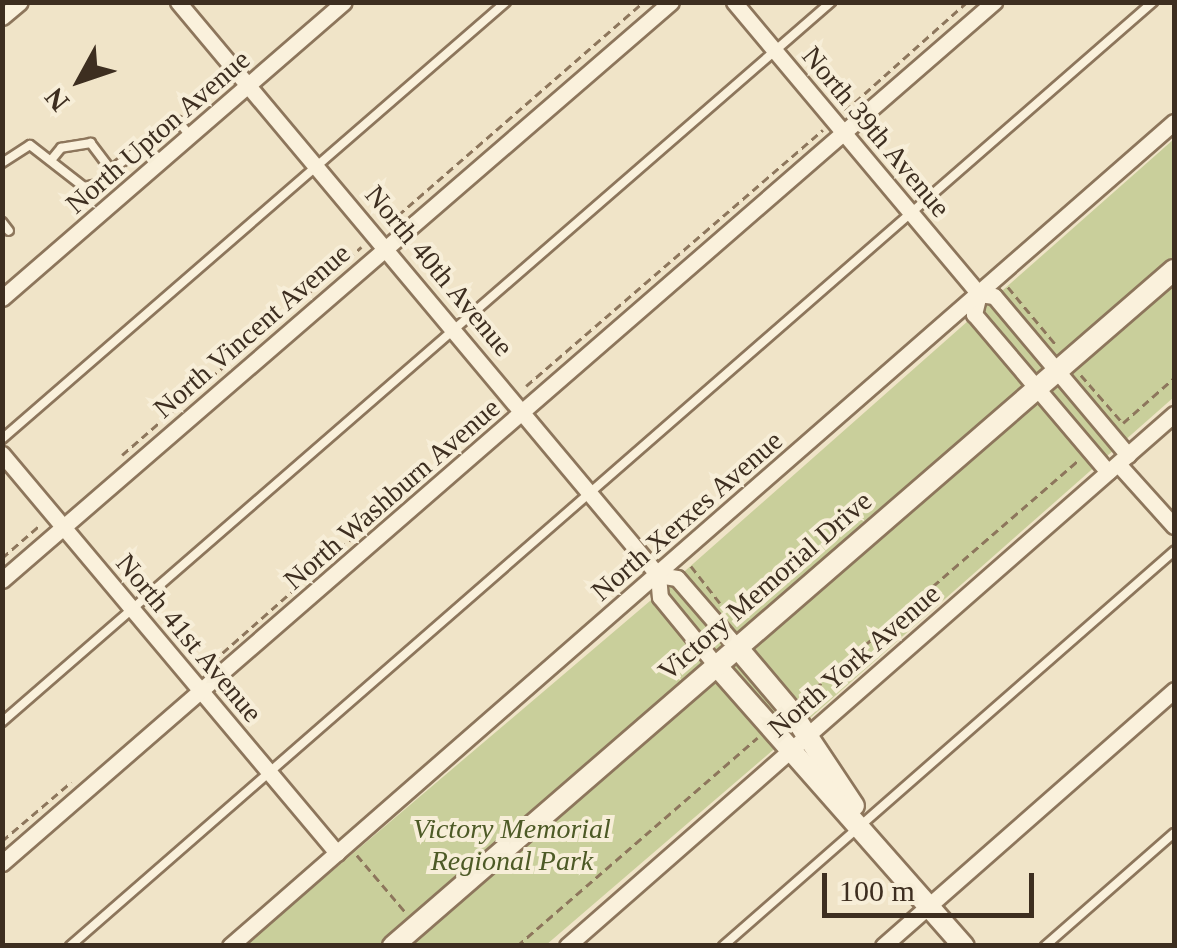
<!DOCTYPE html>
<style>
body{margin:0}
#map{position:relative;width:1177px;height:948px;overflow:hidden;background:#f0e4c8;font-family:Georgia,serif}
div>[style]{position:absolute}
.green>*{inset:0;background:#c9cf9b}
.path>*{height:2.5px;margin-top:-1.25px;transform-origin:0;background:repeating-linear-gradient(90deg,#8d765c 0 8px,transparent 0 13px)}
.roads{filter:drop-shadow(2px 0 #8d765c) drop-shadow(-2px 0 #8d765c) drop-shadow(0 2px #8d765c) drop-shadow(0 -2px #8d765c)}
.service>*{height:8px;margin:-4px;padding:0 4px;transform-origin:4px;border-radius:4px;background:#faf1dc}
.minor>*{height:15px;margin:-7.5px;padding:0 7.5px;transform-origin:7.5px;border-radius:7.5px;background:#faf1dc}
.tertiary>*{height:20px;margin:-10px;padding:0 10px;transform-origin:10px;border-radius:10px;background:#faf1dc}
span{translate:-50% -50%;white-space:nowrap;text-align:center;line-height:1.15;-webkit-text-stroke:8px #f7eed8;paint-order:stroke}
.street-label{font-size:28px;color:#3d2e20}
.park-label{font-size:28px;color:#4d5a26;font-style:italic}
.frame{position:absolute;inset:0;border:5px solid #3d2e20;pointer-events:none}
.north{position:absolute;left:30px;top:30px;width:100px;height:100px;-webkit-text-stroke:8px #f7eed8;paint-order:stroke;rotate:230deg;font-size:28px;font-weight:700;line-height:40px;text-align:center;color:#3d2e20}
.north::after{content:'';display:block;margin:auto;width:35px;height:45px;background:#3d2e20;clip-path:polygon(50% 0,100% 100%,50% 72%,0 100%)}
.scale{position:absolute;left:822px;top:873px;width:212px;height:45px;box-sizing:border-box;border:5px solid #3d2e20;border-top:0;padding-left:12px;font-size:30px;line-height:35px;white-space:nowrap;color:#3d2e20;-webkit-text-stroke:8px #f7eed8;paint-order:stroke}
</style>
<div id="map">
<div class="green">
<div style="clip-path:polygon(1174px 139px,1174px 397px,801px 726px,546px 945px,244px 946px,677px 578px)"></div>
</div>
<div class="path">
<div style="left:845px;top:111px;width:164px;rotate:-41.8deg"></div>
<div style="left:388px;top:224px;width:338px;rotate:-41deg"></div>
<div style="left:1008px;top:287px;width:77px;rotate:50.3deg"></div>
<div style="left:1081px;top:375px;width:62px;rotate:48.9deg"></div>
<div style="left:526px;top:386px;width:392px;rotate:-40.8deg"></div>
<div style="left:1123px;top:423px;width:68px;rotate:-41.4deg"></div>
<div style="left:122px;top:455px;width:317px;rotate:-41deg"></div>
<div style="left:2px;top:558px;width:50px;rotate:-41deg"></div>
<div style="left:691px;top:566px;width:47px;rotate:51.9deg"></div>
<div style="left:203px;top:670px;width:222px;rotate:-41.5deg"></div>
<div style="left:805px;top:697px;width:362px;rotate:-40.9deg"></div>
<div style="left:2px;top:841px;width:91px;rotate:-40.5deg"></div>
<div style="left:357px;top:855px;width:77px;rotate:49.7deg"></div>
<div style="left:517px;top:946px;width:318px;rotate:-40.9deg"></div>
</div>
<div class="roads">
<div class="service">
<div style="left:2px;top:163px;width:33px;rotate:-33deg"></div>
<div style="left:30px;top:145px;width:68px;rotate:37.9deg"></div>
<div style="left:84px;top:187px;width:23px;rotate:-13deg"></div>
<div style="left:106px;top:182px;width:13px;rotate:-67deg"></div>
<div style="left:111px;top:170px;width:34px;rotate:-127deg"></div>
<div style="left:91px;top:143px;width:30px;rotate:171deg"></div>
<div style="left:61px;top:148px;width:13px;rotate:129deg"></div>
<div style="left:111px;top:170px;width:83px;rotate:-36.2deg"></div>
<div style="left:178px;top:121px;width:21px;rotate:51deg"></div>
<div style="left:2px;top:222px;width:11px;rotate:52deg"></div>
<div style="left:2px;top:439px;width:667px;rotate:-40.93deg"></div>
<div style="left:2px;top:722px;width:1098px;rotate:-40.97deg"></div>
<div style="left:70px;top:946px;width:1437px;rotate:-41.08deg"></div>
<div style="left:723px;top:946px;width:600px;rotate:-41.21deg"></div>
<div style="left:1045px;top:946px;width:171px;rotate:-41.2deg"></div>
</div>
<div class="minor">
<div style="left:178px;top:2px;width:747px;rotate:50.05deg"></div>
<div style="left:658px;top:575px;width:22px;rotate:85deg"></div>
<div style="left:660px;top:597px;width:87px;rotate:50.6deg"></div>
<div style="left:734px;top:2px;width:381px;rotate:50deg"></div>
<div style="left:979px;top:294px;width:15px;rotate:8deg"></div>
<div style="left:994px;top:296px;width:208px;rotate:49.9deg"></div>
<div style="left:2px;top:17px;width:23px;rotate:-40deg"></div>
<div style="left:979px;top:294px;width:21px;rotate:104deg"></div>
<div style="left:974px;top:314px;width:207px;rotate:49.7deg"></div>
<div style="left:2px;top:298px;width:452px;rotate:-40.9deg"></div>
<div style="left:2px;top:454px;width:521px;rotate:49.98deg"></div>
<div style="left:1119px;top:465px;width:82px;rotate:48deg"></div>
<div style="left:658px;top:575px;width:19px;rotate:9deg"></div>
<div style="left:677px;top:578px;width:90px;rotate:49.1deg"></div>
<div style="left:2px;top:580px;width:884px;rotate:-40.83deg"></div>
<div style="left:2px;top:863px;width:1314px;rotate:-40.96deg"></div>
<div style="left:230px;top:946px;width:1253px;rotate:-41.12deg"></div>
<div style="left:567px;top:946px;width:807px;rotate:-41.23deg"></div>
<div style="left:883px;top:946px;width:388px;rotate:-41.3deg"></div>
</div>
<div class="tertiary">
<div style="left:736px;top:646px;width:84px;rotate:49.8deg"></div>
<div style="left:790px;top:710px;width:115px;rotate:56.3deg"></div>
<div style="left:715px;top:664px;width:376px;rotate:48.6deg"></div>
<div style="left:393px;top:946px;width:1033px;rotate:-40.88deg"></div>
</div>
</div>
<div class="street-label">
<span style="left:158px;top:132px;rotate:-41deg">North Upton Avenue</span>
<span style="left:876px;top:132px;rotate:50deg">North 39th Avenue</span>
<span style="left:439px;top:271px;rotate:50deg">North 40th Avenue</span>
<span style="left:252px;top:331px;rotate:-41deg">North Vincent Avenue</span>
<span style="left:392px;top:494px;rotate:-41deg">North Washburn Avenue</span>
<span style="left:687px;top:516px;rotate:-41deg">North Xerxes Avenue</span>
<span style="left:765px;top:586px;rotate:-41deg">Victory Memorial Drive</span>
<span style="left:189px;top:638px;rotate:50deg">North 41st Avenue</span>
<span style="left:854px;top:661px;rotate:-41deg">North York Avenue</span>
</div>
<div class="park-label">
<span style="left:512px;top:845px">Victory Memorial<br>Regional Park</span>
</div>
<div class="frame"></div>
<div class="north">N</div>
<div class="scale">100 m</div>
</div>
